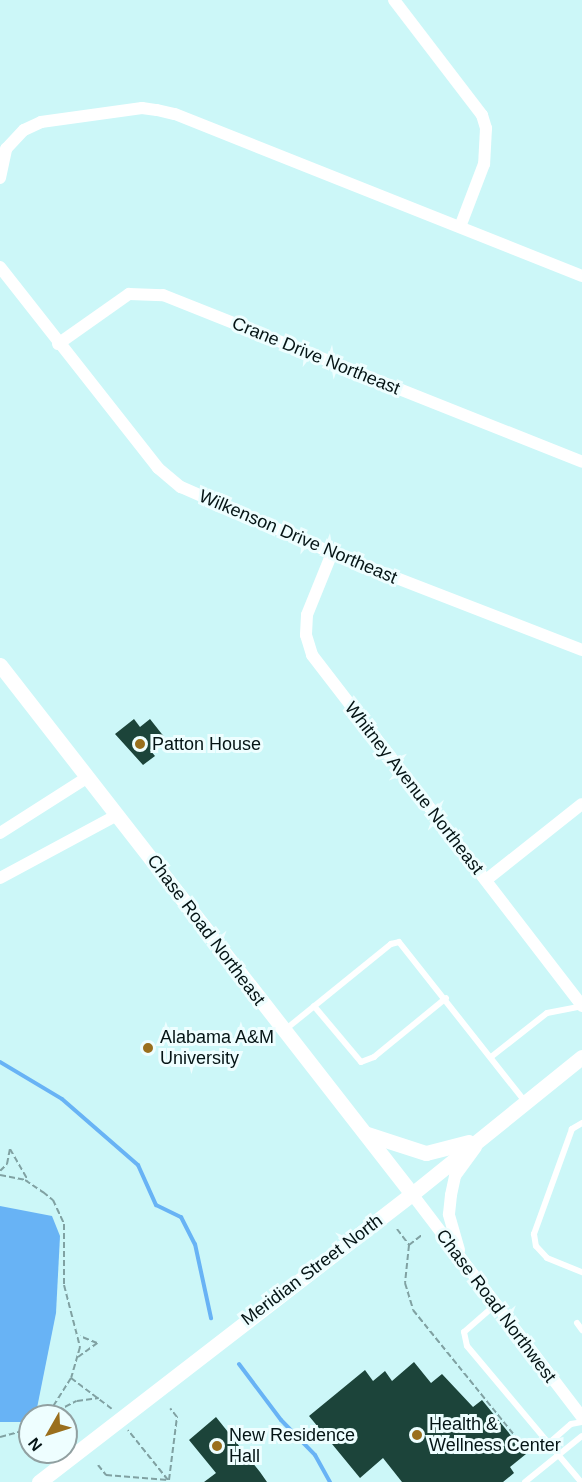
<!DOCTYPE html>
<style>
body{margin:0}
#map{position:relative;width:582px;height:1482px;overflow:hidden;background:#ccf7f8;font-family:Arial,sans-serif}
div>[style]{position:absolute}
.water>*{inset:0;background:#68b3f5}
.stream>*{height:4px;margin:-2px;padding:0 2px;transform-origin:2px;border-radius:2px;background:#68b3f5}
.building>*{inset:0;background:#1c443a}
.path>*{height:2px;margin-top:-1px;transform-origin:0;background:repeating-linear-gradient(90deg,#80a1a2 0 6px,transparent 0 9px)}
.service>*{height:6px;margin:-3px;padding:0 3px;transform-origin:3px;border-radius:3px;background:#fff}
.minor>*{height:12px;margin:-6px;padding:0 6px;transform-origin:6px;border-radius:6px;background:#fff}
.tertiary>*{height:15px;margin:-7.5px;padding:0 7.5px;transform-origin:7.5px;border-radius:7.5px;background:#fff}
.dots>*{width:16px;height:16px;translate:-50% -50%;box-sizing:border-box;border:3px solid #eefeff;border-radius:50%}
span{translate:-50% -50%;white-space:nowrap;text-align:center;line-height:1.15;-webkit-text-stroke:6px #eefeff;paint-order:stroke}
.street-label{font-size:18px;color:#051415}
.poi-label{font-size:18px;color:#051415}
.left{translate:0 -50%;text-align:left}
.north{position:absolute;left:18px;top:1404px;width:60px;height:60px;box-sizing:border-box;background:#eefeff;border:2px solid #91a0a1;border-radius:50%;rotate:231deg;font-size:16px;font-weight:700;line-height:24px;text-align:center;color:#051415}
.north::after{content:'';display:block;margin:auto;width:21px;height:27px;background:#9a6f1d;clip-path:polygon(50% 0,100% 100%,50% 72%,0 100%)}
</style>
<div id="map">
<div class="water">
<div style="clip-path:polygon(0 1206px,52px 1216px,60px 1236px,56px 1313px,36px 1413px,24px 1422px,0 1422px)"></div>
</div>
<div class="stream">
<div style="left:0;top:1062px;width:72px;rotate:30.8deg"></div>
<div style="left:62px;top:1099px;width:101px;rotate:41deg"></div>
<div style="left:138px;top:1165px;width:44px;rotate:65.8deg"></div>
<div style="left:156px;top:1205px;width:28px;rotate:26deg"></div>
<div style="left:181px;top:1217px;width:30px;rotate:63deg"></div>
<div style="left:195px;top:1244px;width:76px;rotate:77.8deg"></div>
<div style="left:239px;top:1364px;width:70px;rotate:53.1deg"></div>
<div style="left:281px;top:1420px;width:49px;rotate:45.8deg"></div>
<div style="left:315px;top:1455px;width:31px;rotate:61deg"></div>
</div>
<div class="building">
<div style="clip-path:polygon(134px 719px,140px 727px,150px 719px,165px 738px,150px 750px,155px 756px,143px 765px,115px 734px)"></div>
<div style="clip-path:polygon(414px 1362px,431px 1383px,442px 1374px,473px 1407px,482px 1400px,526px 1454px,510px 1467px,514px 1473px,503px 1482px,402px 1482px,383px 1458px,360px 1478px,309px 1416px,365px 1370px,373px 1381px,385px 1371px,392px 1381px)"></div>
<div style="clip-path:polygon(216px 1417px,260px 1472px,267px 1482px,204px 1482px,216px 1473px,189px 1440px)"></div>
</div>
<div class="path">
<div style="left:0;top:1171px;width:10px;rotate:-45deg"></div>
<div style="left:7px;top:1164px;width:15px;rotate:-79deg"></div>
<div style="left:10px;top:1149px;width:36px;rotate:60deg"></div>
<div style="left:0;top:1175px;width:25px;rotate:11deg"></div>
<div style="left:25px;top:1180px;width:22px;rotate:34deg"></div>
<div style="left:43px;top:1192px;width:13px;rotate:39deg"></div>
<div style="left:53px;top:1200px;width:26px;rotate:65deg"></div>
<div style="left:64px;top:1224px;width:61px;rotate:90deg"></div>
<div style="left:64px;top:1285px;width:64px;rotate:75.5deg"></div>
<div style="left:80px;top:1347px;width:32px;rotate:106deg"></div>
<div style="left:71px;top:1378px;width:45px;rotate:122.3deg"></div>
<div style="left:397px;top:1229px;width:20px;rotate:53deg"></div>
<div style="left:409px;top:1245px;width:38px;rotate:96deg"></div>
<div style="left:405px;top:1283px;width:28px;rotate:73deg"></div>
<div style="left:413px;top:1310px;width:183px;rotate:51deg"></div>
<div style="left:409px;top:1245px;width:16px;rotate:-38deg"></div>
<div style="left:78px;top:1357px;width:24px;rotate:-36deg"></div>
<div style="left:97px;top:1343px;width:18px;rotate:-158deg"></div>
<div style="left:71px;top:1378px;width:51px;rotate:37.1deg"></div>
<div style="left:49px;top:1415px;width:31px;rotate:-27deg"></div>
<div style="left:77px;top:1401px;width:22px;rotate:-8deg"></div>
<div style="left:0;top:1437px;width:31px;rotate:-15deg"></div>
<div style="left:98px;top:1465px;width:13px;rotate:51deg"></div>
<div style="left:106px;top:1475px;width:62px;rotate:4.6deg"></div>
<div style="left:168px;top:1480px;width:64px;rotate:-128.7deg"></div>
<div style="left:169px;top:1480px;width:64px;rotate:-82.8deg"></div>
<div style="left:177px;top:1417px;width:11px;rotate:-128deg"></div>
</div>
<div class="service">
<div style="left:314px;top:1006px;width:73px;rotate:50deg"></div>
<div style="left:361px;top:1062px;width:14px;rotate:-21deg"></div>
<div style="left:374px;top:1057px;width:93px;rotate:-39.3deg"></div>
<div style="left:286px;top:1029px;width:135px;rotate:-39deg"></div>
<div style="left:391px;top:944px;width:8px;rotate:-14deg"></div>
<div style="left:399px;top:942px;width:205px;rotate:51.7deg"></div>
<div style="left:491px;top:1057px;width:71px;rotate:-38.2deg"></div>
<div style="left:547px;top:1013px;width:36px;rotate:-11deg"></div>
<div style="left:582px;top:1123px;width:12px;rotate:149deg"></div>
<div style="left:572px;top:1129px;width:112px;rotate:109.9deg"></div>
<div style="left:534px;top:1234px;width:12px;rotate:81deg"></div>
<div style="left:536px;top:1246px;width:16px;rotate:47deg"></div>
<div style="left:547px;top:1258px;width:38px;rotate:22deg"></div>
<div style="left:495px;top:1305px;width:41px;rotate:138.9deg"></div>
<div style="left:464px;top:1332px;width:14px;rotate:78deg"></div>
<div style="left:467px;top:1346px;width:177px;rotate:50deg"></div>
<div style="left:577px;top:1323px;width:9px;rotate:54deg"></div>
<div style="left:548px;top:1444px;width:30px;rotate:-41deg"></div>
<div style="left:571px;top:1424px;width:11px;rotate:-10deg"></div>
<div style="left:525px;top:1482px;width:73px;rotate:-38.9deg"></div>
</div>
<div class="minor">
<div style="left:394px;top:0;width:145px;rotate:52.6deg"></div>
<div style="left:482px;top:115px;width:14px;rotate:73deg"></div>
<div style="left:486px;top:128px;width:36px;rotate:93deg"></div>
<div style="left:484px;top:164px;width:67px;rotate:110.9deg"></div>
<div style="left:0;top:178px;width:30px;rotate:-78deg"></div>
<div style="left:6px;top:149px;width:26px;rotate:-47deg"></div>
<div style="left:24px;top:130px;width:19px;rotate:-25deg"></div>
<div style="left:41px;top:122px;width:102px;rotate:-7.9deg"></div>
<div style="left:142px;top:108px;width:15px;rotate:8deg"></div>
<div style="left:157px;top:110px;width:18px;rotate:13deg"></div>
<div style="left:175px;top:114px;width:438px;rotate:21.7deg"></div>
<div style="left:0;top:267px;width:256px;rotate:51.8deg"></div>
<div style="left:158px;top:468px;width:30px;rotate:40deg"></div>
<div style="left:181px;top:487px;width:165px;rotate:23.6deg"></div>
<div style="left:332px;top:553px;width:268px;rotate:21.2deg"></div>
<div style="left:58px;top:344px;width:87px;rotate:-35.2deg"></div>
<div style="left:129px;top:294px;width:34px;rotate:2deg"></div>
<div style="left:163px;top:295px;width:451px;rotate:21.7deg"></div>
<div style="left:332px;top:553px;width:67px;rotate:112deg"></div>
<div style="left:307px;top:615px;width:20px;rotate:93deg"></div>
<div style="left:306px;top:635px;width:21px;rotate:73deg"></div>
<div style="left:312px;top:655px;width:443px;rotate:52.4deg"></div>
<div style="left:0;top:833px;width:104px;rotate:-32.5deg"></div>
<div style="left:0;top:878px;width:133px;rotate:-28.3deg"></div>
<div style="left:486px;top:880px;width:122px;rotate:-38.4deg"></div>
<div style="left:412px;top:1194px;width:280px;rotate:52.7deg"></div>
<div style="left:459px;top:1250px;width:37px;rotate:-106deg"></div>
<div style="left:449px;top:1214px;width:19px;rotate:-84deg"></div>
<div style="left:451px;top:1195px;width:19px;rotate:-78deg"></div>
<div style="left:455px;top:1176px;width:36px;rotate:-54deg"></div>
</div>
<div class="tertiary">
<div style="left:0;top:665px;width:671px;rotate:52.09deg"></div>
<div style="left:367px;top:1134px;width:62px;rotate:17.9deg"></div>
<div style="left:426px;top:1153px;width:44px;rotate:-14.3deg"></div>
<div style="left:39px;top:1482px;width:471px;rotate:-37.7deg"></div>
<div style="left:412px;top:1194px;width:218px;rotate:-38.9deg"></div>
</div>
<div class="dots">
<div style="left:140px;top:744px;background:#9a6f1d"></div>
<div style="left:148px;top:1048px;background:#9a6f1d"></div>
<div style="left:417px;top:1435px;background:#9a6f1d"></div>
<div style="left:217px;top:1446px;background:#9a6f1d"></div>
</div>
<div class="street-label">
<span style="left:316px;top:356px;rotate:22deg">Crane Drive Northeast</span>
<span style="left:298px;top:537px;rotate:23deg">Wilkenson Drive Northeast</span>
<span style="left:414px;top:788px;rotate:52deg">Whitney Avenue Northeast</span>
<span style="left:206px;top:930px;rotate:53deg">Chase Road Northeast</span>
<span style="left:312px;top:1270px;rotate:-37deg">Meridian Street North</span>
<span style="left:496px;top:1306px;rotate:53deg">Chase Road Northwest</span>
</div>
<div class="poi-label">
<span class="left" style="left:152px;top:744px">Patton House</span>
<span class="left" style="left:160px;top:1048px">Alabama A&amp;M<br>University</span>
<span class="left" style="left:429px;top:1435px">Health &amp;<br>Wellness Center</span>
<span class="left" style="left:229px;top:1446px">New Residence<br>Hall</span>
</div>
<div class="north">N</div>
</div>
